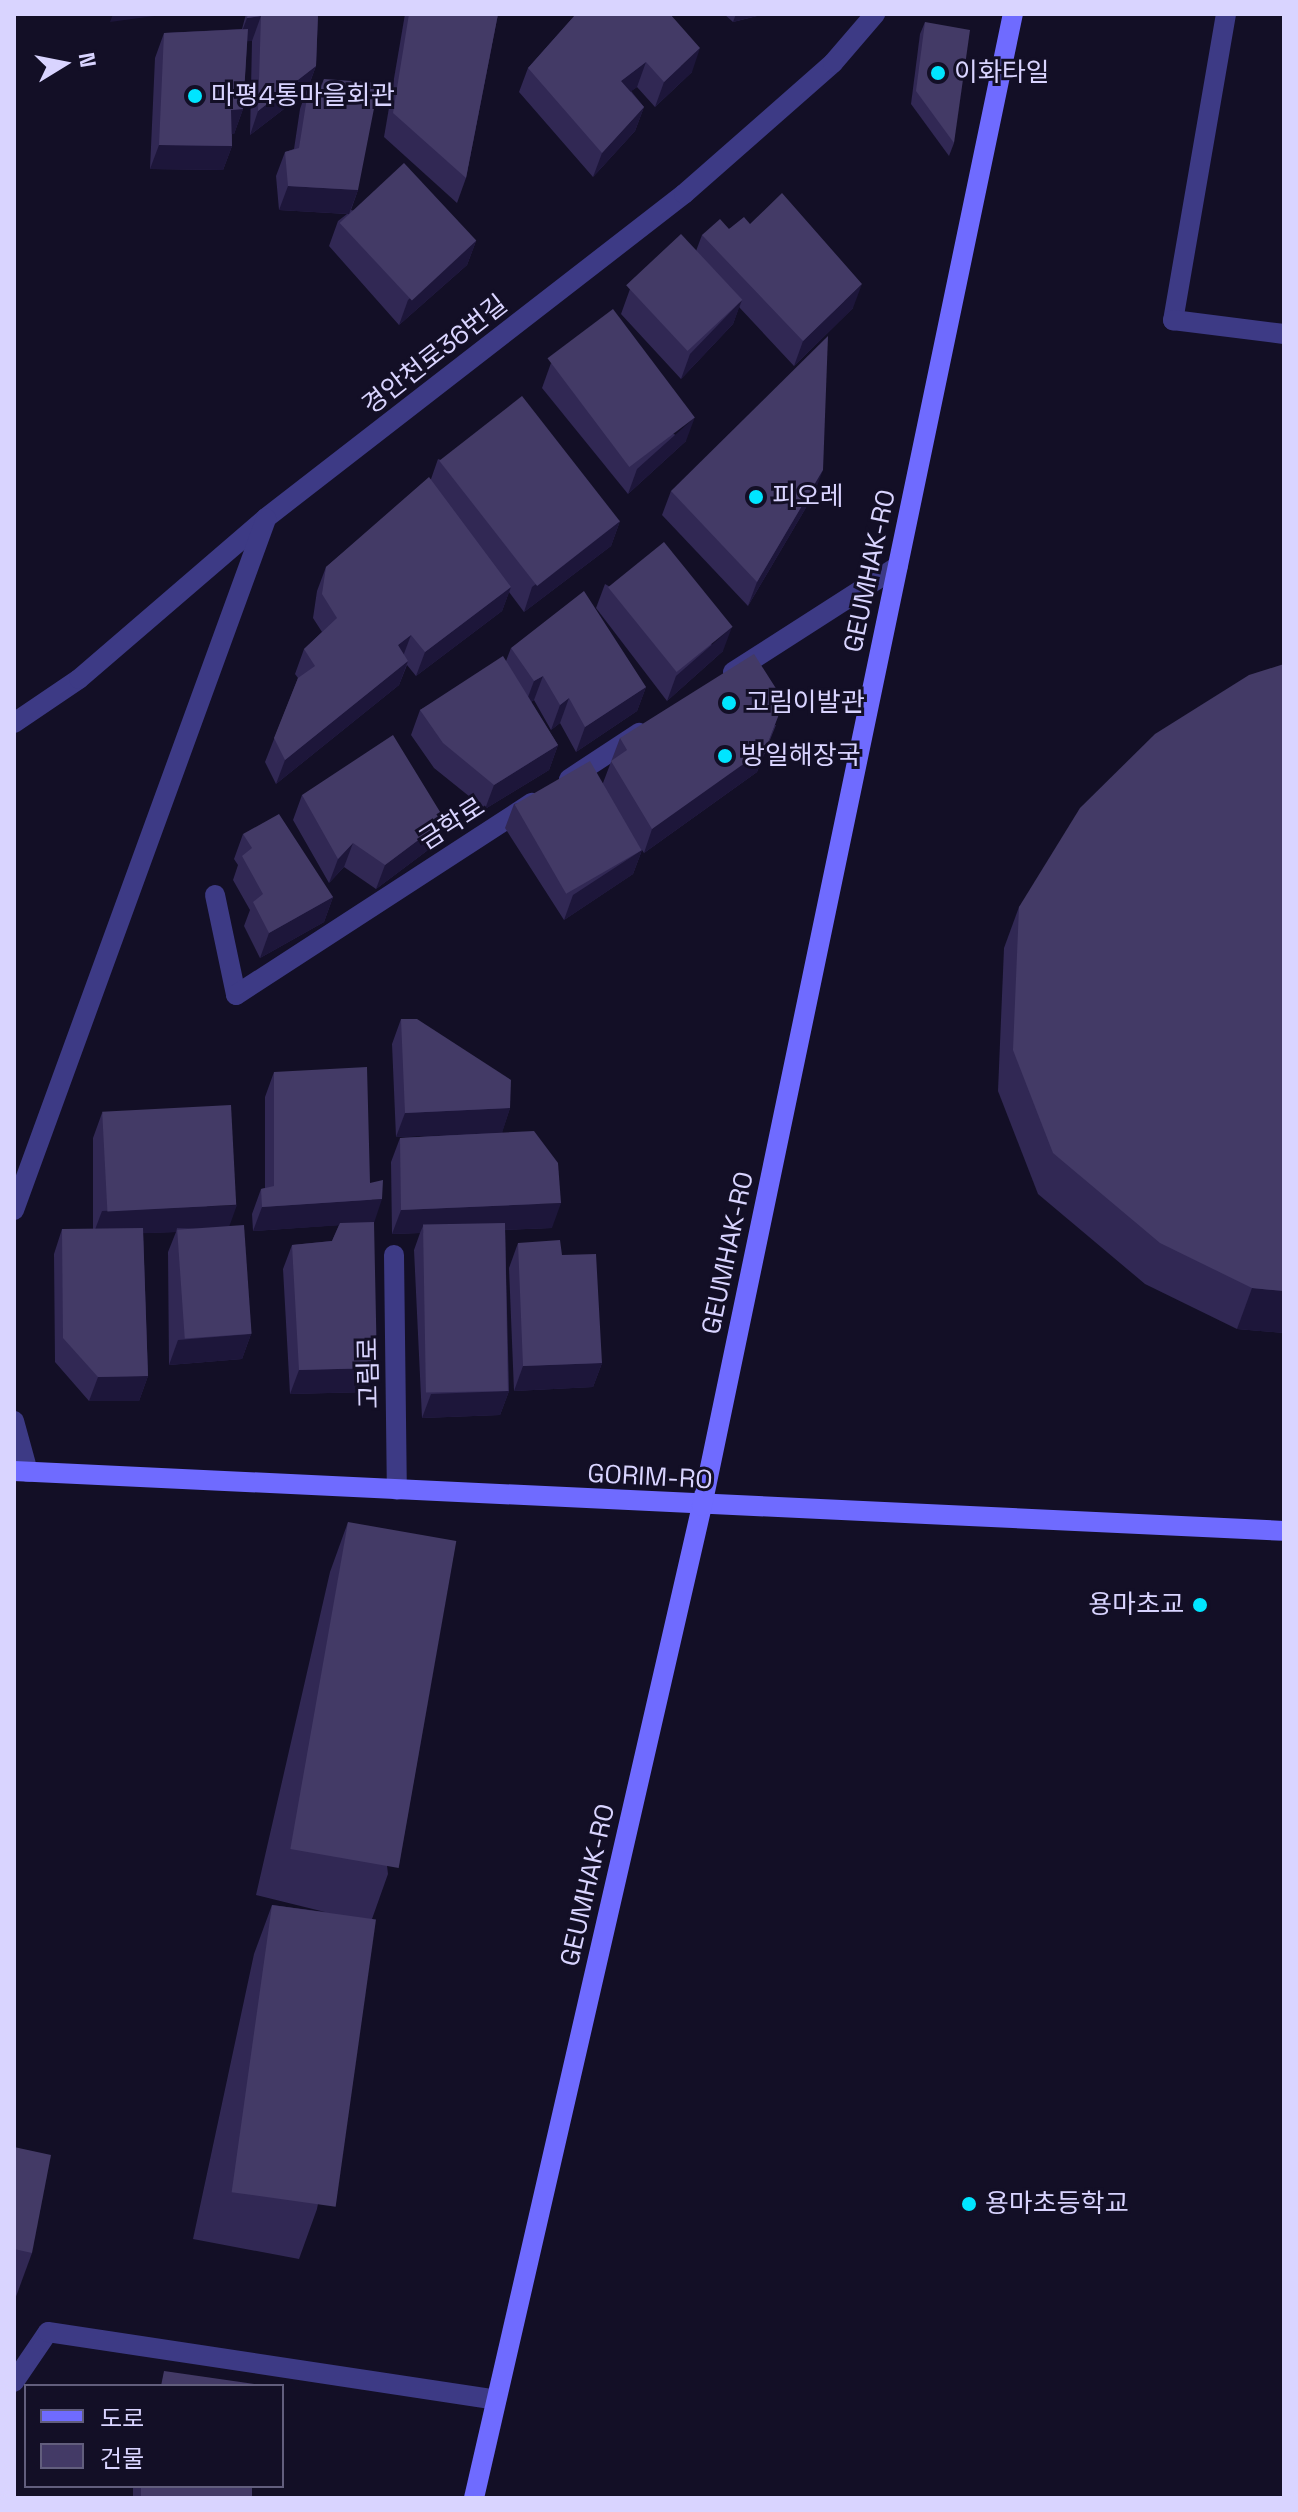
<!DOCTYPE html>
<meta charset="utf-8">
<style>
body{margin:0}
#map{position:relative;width:1298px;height:2512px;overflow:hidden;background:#130f26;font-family:"Space Grotesk","Noto Sans KR",sans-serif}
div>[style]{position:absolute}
.lane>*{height:20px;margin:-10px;padding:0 10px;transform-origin:10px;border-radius:10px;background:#3d3a85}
.street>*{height:20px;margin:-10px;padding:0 10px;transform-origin:10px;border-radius:10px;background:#3d3a85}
.secondary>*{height:20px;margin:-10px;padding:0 10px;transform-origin:10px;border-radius:10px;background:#6f6bff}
.wall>*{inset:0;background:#312854;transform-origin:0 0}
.shaded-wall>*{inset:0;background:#1d163a}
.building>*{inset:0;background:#433a66;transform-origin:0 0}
.dots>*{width:22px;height:22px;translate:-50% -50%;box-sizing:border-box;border:4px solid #130f26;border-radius:50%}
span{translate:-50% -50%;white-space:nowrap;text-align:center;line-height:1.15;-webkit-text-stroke:6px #130f26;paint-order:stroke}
.poi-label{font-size:26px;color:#d9d4ff}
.left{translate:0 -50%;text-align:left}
.right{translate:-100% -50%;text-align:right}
.street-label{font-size:26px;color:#d9d4ff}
.frame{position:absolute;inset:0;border:16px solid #d9d4ff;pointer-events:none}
.legend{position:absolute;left:24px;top:2384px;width:260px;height:104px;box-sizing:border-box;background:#130f26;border:2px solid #625e7d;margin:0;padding:10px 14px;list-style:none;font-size:24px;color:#d9d4ff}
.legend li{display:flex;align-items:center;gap:16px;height:40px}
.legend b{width:40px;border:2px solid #625e7d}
.north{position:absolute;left:24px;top:24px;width:80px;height:80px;-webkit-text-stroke:6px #130f26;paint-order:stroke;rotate:80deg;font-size:22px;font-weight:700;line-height:32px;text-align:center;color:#d9d4ff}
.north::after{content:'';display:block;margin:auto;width:28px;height:36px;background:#d9d4ff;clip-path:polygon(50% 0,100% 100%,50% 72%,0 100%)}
</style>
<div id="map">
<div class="lane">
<div style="left:14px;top:2382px;width:60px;rotate:-55.8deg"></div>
<div style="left:48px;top:2332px;width:453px;rotate:8.6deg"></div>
</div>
<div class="street">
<div style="left:1226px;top:14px;width:311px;rotate:99.8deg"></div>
<div style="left:1173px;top:320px;width:112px;rotate:7.2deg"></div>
<div style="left:733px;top:672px;width:196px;rotate:-32.7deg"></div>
<div style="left:14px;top:723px;width:78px;rotate:-34.1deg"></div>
<div style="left:79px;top:679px;width:247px;rotate:-40.7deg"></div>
<div style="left:266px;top:518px;width:529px;rotate:-37.78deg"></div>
<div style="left:684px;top:194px;width:198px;rotate:-41.3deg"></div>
<div style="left:833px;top:63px;width:65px;rotate:-49.4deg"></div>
<div style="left:569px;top:779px;width:84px;rotate:-33.3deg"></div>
<div style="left:215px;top:895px;width:102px;rotate:78.1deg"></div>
<div style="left:236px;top:995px;width:353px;rotate:-33deg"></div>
<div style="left:14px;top:1210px;width:736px;rotate:-69.96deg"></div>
<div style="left:394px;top:1255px;width:235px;rotate:89.3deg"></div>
<div style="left:14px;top:1421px;width:53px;rotate:74.6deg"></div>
</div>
<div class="secondary">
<div style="left:14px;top:1471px;width:1271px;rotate:2.7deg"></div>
<div style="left:474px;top:2498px;width:1018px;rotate:-77.06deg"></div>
<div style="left:702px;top:1506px;width:1524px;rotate:-78.23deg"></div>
</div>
<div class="wall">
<div style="clip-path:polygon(246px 14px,318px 14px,316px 66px,309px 85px,320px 88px,324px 79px,358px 190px,351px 210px,476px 241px,467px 265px,399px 325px,329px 246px,338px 221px,347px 214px,279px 210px,276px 176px,285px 152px,294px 149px,300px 109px,306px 92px,250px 135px,252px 41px,247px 41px,243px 109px,234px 134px,232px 134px,232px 146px,223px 170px,150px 169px,155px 58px,164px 33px,242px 29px)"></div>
<div style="clip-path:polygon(405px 14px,498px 14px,466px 178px,457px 203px,384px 137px)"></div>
<div style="clip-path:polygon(576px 14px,692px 72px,655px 107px,637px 87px,631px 91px,644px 107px,635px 131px,593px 177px,519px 92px,528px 68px)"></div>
<div style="clip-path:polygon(724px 14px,765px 14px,733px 22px)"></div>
<div style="clip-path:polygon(925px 22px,954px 143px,949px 156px,911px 104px,920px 34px)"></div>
<div style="clip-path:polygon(750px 224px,853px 308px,794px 366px,739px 307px,733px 324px,681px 379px,621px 314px,630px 289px,696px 251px,702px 235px)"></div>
<div style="clip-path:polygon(551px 363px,686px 441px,628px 494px,542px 388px)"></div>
<div style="clip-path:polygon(438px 459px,620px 521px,611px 546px,524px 612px,509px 592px,502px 611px,416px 676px,407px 665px,399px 685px,276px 784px,265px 762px,298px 678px,295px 674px,304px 649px,322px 632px,313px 618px,317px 591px,326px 567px,431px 479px)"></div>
<div style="clip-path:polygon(671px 491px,814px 494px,748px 606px,662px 515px)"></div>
<div style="clip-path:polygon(605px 584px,723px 651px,667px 701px,596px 608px)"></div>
<div style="clip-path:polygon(511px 648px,646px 687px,637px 711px,576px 752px,560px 723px,551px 730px,534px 700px,531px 702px,558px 745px,549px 770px,485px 809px,434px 768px,411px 735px,420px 710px,506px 661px)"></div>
<div style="clip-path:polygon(1284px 664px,1284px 1333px,1237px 1329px,1145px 1284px,1038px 1194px,998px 1091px,1004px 948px,1019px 907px)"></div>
<div style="clip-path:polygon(776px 725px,757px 772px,644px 853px,642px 850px,633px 874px,564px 920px,505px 828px,514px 804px,603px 783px,620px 738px)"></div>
<div style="clip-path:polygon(302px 795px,436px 844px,376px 889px,344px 867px,329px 883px,293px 820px)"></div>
<div style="clip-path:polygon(243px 834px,333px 897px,324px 922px,260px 958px,244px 926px,250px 910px,233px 880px,238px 865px,234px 859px)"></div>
<div style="clip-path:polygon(401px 1019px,510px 1108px,502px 1132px,552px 1228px,505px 1230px,509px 1391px,500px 1415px,422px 1418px,414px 1250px,420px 1233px,392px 1234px,391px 1162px,400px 1138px,483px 1133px,396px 1137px,392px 1044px)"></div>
<div style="clip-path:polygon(274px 1072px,370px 1183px,374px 1223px,368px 1392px,290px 1394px,283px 1269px,292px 1245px,332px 1241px,339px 1225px,253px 1231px,252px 1214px,261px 1189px,265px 1188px,265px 1097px)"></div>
<div style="clip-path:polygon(102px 1113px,229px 1226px,251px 1334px,242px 1359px,169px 1365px,168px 1252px,176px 1232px,143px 1233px,148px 1376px,139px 1401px,89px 1401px,55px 1362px,54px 1254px,62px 1229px,93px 1229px,93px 1138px)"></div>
<div style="clip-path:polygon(518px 1243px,562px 1255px,602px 1363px,593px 1387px,514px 1391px,509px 1268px)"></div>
<div style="clip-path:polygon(348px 1522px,388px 1874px,372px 1919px,317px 2209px,299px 2259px,193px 2239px,254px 1954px,272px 1905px,325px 1912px,256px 1895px,330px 1572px)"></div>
<div style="clip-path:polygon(14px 2147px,32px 2253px,14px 2302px)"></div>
<div style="left:133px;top:2486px;width:119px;height:12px"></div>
</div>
<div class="shaded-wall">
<div style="clip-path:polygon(113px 14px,169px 14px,110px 22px)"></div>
<div style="clip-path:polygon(736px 14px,765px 14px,733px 22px)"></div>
<div style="clip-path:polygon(261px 16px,252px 41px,238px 42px,247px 18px)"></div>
<div style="clip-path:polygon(700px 48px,692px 72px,655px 107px,664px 82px)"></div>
<div style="clip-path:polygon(646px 62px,637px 87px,612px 105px,621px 81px)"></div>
<div style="clip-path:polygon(316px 66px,306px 92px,250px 135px,258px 111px)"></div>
<div style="clip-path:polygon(644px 107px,635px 131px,593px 177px,602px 153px)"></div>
<div style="clip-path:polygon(243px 109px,234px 134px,222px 134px,231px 110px)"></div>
<div style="clip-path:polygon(159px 145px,232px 146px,223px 170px,150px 169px)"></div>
<div style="clip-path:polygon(288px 186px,358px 190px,349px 214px,279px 210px)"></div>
<div style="clip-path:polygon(476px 241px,467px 265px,399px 325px,408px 300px)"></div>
<div style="clip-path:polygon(862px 284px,853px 308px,794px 366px,803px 341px)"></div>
<div style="clip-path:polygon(742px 300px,733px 324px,681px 379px,690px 354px)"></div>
<div style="clip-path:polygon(695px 417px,686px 441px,628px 494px,637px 469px)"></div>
<div style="clip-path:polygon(823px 470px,814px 494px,748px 606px,757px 582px)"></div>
<div style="clip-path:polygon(620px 521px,611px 546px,524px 612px,532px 587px)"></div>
<div style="clip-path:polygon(511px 587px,502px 611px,416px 676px,425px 652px)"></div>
<div style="clip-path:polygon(732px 627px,723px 651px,667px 701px,676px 676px)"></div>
<div style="clip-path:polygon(411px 635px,402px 659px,398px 645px)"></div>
<div style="clip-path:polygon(408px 661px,399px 685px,276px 784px,285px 760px)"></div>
<div style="clip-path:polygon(543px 676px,534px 700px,525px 705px,534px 681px)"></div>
<div style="clip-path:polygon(646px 687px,637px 711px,576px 752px,585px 727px)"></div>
<div style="clip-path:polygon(569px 698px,560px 723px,551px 730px,560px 705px)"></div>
<div style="clip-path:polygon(784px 701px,757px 772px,644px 853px,652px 829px)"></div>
<div style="clip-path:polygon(558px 745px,549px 770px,485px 809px,494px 785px)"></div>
<div style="clip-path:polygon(445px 820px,436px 844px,376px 889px,385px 865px)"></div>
<div style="clip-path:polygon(353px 843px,344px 867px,329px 883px,338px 859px)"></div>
<div style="clip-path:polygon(642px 850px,633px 874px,564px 920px,573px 895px)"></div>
<div style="clip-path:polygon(333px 897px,324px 922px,260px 958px,269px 933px)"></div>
<div style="clip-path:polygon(510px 1108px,502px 1133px,396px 1137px,405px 1113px)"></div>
<div style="clip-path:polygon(382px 1199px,374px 1223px,253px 1231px,262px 1207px)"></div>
<div style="clip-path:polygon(561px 1203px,552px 1228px,423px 1233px,423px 1226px,420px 1233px,392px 1234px,401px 1210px)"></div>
<div style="clip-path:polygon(237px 1205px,228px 1230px,177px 1228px,176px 1232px,93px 1235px,102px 1211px)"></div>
<div style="clip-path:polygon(1252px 1288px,1284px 1291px,1284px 1333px,1237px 1329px)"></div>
<div style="clip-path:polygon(251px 1334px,242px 1359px,169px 1365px,178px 1340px)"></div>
<div style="clip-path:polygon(602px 1363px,593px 1387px,514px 1391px,523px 1366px)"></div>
<div style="clip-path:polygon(377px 1368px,368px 1392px,290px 1394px,299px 1370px)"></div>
<div style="clip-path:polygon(148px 1376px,139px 1401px,89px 1401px,98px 1377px)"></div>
<div style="clip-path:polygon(509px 1391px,500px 1415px,422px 1418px,431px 1394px)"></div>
</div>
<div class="building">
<div style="clip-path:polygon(248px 14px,318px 14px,316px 66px,258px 111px,261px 16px,247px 18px)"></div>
<div style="clip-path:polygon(409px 14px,498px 14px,466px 178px,393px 113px)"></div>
<div style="clip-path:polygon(576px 14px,670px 14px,700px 48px,664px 82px,646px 62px,621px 81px,644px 107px,602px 153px,528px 68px)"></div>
<div style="clip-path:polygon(925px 22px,970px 30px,954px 143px,916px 91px)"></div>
<div style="clip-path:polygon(248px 29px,243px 109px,231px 110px,232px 146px,159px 145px,164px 33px)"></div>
<div style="clip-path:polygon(324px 79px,379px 83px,358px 190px,288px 186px,285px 152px,299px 148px,309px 85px,321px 89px)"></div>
<div style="left:404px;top:163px;width:106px;height:88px;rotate:47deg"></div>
<div style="clip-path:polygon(782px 193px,862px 284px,803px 341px,702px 235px,720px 219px,729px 229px,744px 217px,750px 224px)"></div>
<div style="left:681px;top:234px;width:90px;height:75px;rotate:47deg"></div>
<div style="left:613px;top:309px;width:136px;height:82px;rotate:53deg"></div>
<div style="clip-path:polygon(828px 336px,823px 470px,757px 582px,671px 491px)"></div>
<div style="left:522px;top:396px;width:159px;height:105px;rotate:52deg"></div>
<div style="clip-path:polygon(429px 477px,511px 587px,425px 652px,411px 635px,398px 645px,408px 661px,285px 760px,274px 738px,298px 678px,315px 666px,304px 649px,337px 618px,322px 594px,326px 567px)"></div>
<div style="left:664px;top:542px;width:109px;height:72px;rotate:51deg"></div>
<div style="clip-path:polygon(584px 591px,646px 687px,585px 727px,569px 698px,560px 705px,543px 676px,534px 681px,511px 648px)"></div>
<div style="clip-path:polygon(754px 654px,784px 701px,766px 748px,652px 829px,611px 761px,627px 750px,620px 738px)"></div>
<div style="clip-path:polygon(503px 656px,558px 745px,494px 785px,443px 743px,420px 710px)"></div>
<div style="clip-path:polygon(1284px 664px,1284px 1291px,1252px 1288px,1160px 1243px,1053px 1153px,1013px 1050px,1019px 907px,1080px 808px,1155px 734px,1249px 675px)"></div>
<div style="clip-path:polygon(393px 735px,445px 820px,385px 865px,353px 843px,338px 859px,302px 795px)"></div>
<div style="left:590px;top:761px;width:103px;height:87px;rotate:60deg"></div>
<div style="clip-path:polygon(279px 814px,333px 897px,269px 933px,253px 902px,263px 894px,242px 856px,252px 848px,243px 834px)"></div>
<div style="clip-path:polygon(401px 1019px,417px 1019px,511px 1080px,510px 1108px,405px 1113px)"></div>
<div style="clip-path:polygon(367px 1067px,370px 1183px,383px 1180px,382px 1199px,262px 1207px,261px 1189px,274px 1186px,274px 1072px)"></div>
<div style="left:231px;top:1105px;width:100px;height:129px;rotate:87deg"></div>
<div style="clip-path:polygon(534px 1131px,558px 1163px,561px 1203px,401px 1210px,400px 1138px)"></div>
<div style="clip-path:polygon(374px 1222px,377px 1368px,299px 1370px,292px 1245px,332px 1241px,340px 1223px)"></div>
<div style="left:505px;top:1223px;width:168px;height:82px;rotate:89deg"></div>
<div style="left:244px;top:1225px;width:109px;height:67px;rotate:86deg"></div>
<div style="clip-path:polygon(143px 1228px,148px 1376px,98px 1377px,63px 1338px,62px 1229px)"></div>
<div style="clip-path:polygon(560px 1240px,562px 1255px,596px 1254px,602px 1363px,523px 1366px,518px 1243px)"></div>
<div style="left:348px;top:1522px;width:110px;height:332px;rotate:10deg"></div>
<div style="left:272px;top:1905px;width:105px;height:290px;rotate:8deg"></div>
<div style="clip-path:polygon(14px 2147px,51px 2155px,32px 2253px,14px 2249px)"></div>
<div style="clip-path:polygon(164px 2371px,268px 2386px,161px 2386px)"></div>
<div style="left:141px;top:2486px;width:111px;height:12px"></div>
</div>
<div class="dots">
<div style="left:938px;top:73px;background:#00e5ff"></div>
<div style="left:195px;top:96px;background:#00e5ff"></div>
<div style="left:756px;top:497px;background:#00e5ff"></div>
<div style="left:729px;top:703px;background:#00e5ff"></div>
<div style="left:725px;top:756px;background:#00e5ff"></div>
<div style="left:1200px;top:1605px;background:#00e5ff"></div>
<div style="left:969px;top:2204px;background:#00e5ff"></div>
</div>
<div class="poi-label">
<span class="left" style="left:954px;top:73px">이화타일</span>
<span class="left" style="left:211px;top:96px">마평4통마을회관</span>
<span class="left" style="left:772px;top:497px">피오레</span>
<span class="left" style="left:745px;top:703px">고림이발관</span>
<span class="left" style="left:741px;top:756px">방일해장국</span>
<span class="right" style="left:1184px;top:1605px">용마초교</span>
<span class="left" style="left:985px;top:2204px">용마초등학교</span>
</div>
<div class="street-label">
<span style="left:435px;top:355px;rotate:-38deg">경안천로36번길</span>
<span style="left:870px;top:571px;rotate:-78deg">GEUMHAK-RO</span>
<span style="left:452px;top:824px;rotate:-33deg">금학로</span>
<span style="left:728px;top:1253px;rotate:-78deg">GEUMHAK-RO</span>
<span style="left:369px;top:1373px;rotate:-91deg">고림로</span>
<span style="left:650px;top:1477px;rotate:3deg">GORIM-RO</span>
<span style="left:588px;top:1885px;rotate:-77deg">GEUMHAK-RO</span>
</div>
<div class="frame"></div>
<ul class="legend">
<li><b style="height:10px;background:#6f6bff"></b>도로</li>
<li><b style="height:22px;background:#433a66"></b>건물</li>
</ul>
<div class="north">N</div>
</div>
